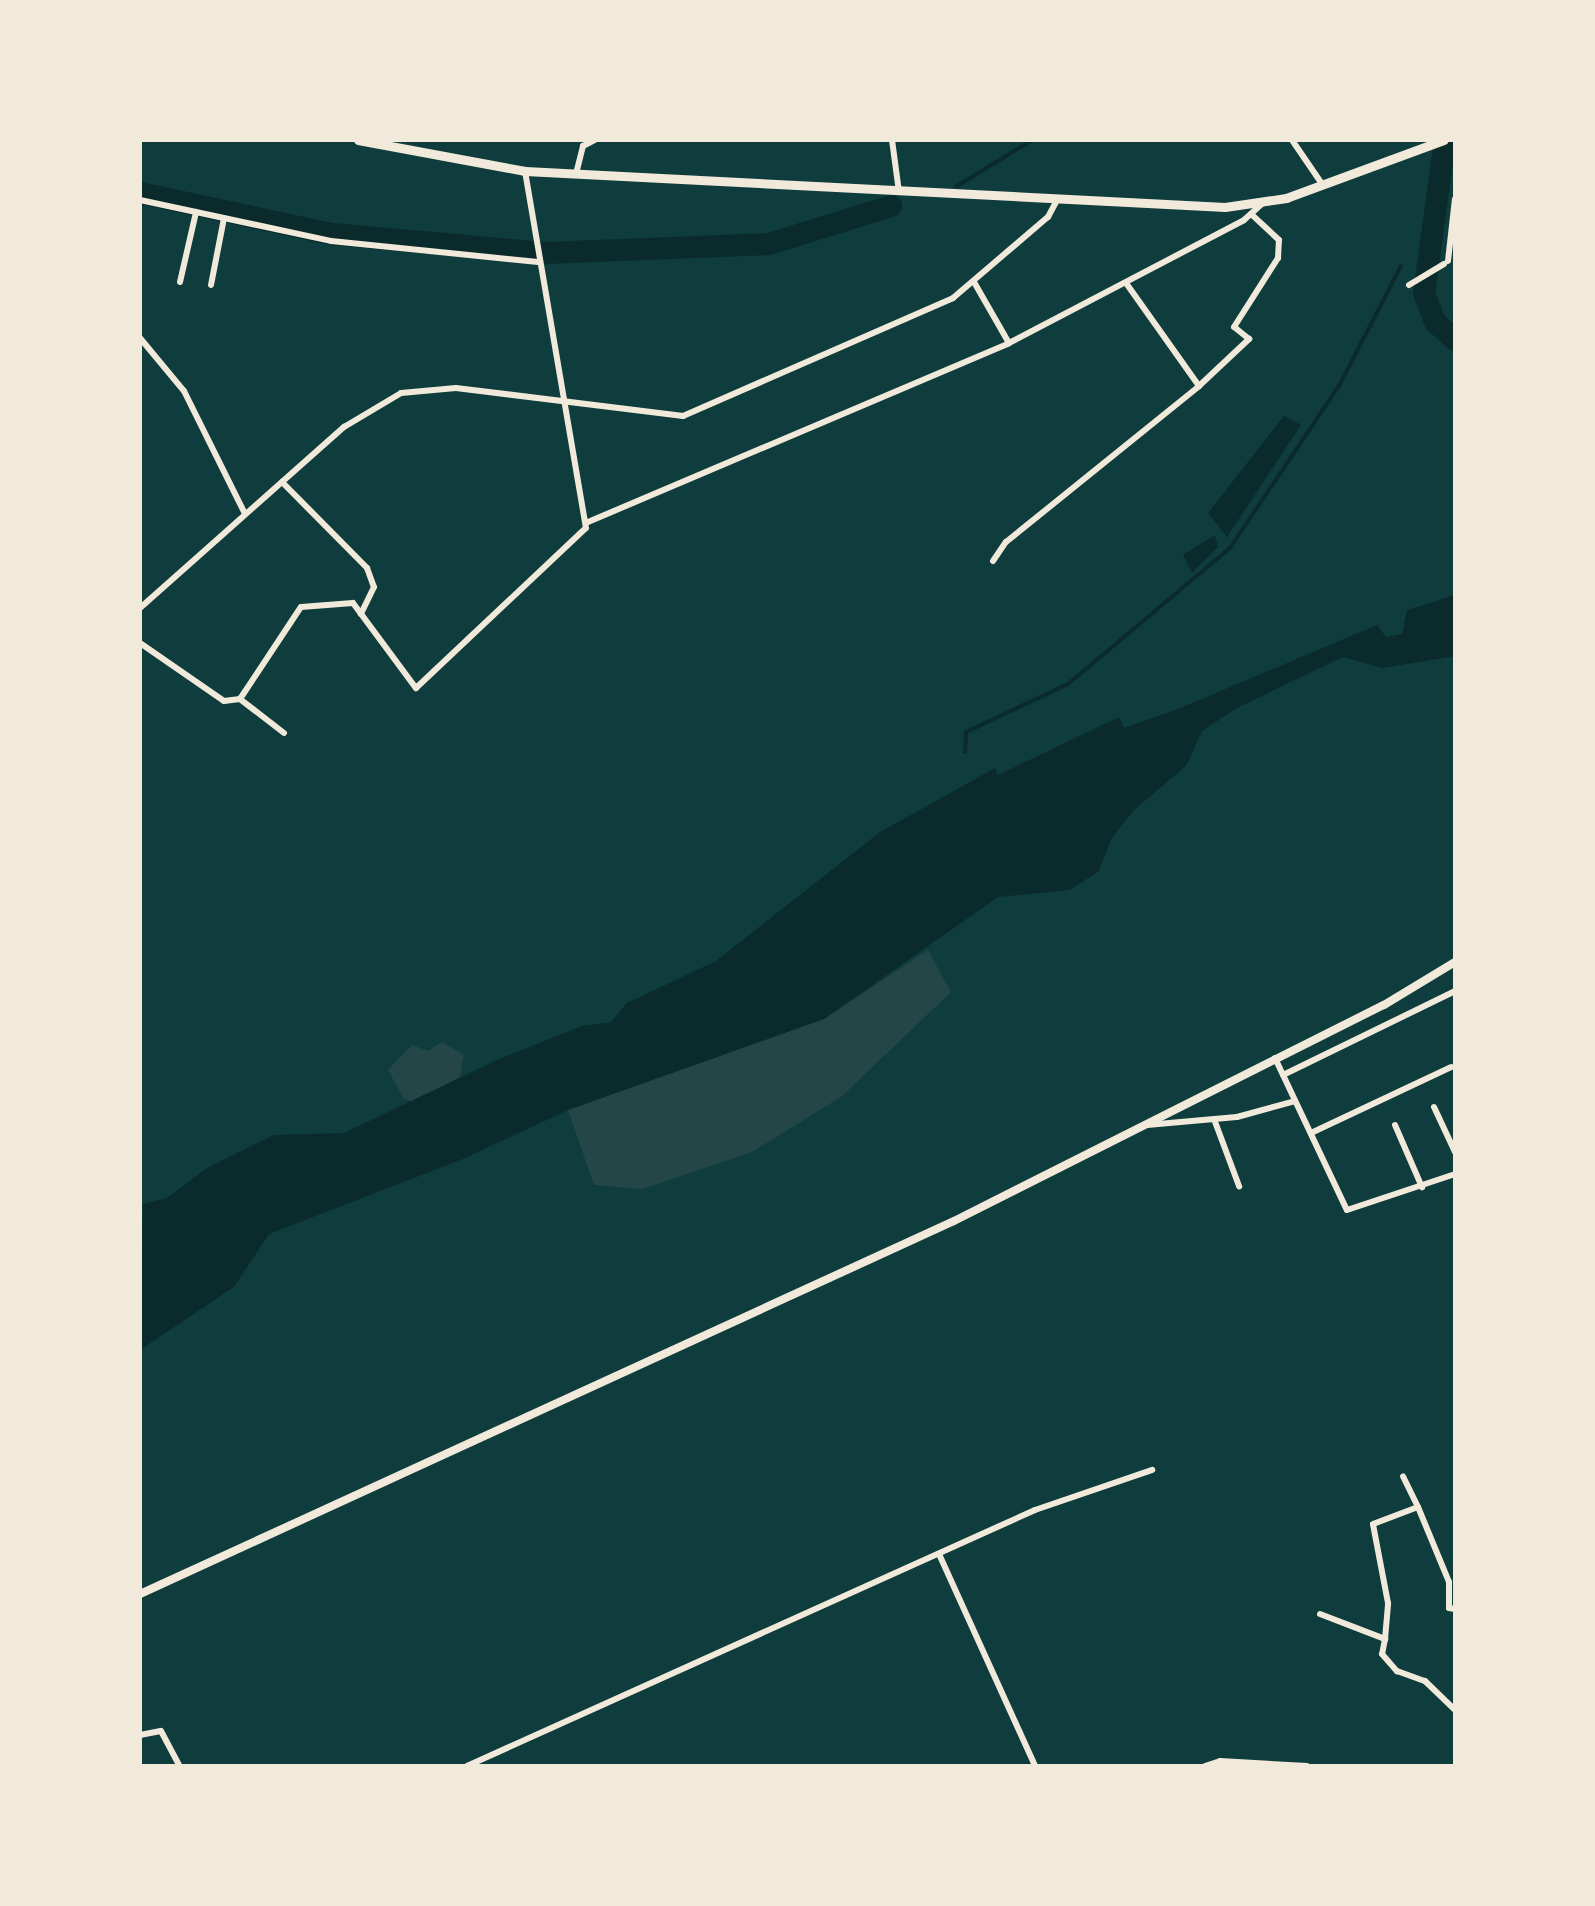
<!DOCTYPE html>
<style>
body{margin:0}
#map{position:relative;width:1595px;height:1906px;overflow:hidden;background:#0f3d3e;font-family:"Public Sans",sans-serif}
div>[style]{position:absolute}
.green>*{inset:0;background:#244646}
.water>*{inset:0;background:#0a2a2b}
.stream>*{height:4px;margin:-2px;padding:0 2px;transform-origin:2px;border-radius:2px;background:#0a2a2b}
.river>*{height:22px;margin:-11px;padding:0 11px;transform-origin:11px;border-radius:11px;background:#0a2a2b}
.minor>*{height:6px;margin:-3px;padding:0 3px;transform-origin:3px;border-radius:3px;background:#f1e9da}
.tertiary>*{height:8px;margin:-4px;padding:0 4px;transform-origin:4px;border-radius:4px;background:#f1e9da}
.primary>*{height:9px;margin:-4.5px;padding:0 4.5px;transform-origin:4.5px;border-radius:4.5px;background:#f1e9da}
span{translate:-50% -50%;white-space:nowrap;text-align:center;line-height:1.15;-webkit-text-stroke:9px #f1e9da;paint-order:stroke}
.frame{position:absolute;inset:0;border:142px solid #f1e9da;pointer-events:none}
</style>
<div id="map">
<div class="green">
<div style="clip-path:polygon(928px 950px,951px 992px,841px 1097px,752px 1152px,643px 1189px,594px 1185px,568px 1110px,824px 1019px)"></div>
<div style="clip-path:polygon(442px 1042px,464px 1055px,459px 1082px,415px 1102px,404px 1099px,388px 1070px,412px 1045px,428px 1051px)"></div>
</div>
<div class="water">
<div style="clip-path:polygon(1284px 416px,1301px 425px,1227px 537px,1208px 513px)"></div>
<div style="clip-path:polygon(1215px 535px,1218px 547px,1192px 573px,1183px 555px)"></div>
<div style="clip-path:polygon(1455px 595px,1455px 656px,1382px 668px,1343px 657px,1237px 708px,1202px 731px,1186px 766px,1134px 810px,1111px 839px,1099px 871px,1070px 890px,998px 897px,824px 1019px,568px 1110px,463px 1159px,269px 1234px,234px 1287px,140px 1350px,143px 1204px,167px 1198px,207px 1168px,274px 1135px,344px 1133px,499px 1059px,582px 1026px,611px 1022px,627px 1003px,716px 961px,880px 832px,995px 768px,998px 775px,1119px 717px,1124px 728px,1178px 709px,1377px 625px,1386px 637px,1402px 634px,1407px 610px)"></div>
</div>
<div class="stream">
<div style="left:957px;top:186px;width:88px;rotate:-31.5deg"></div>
<div style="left:965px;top:752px;width:20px;rotate:-87deg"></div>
<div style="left:966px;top:732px;width:113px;rotate:-25.2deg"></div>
<div style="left:1068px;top:684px;width:212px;rotate:-40deg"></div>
<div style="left:1230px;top:548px;width:195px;rotate:-56.1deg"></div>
<div style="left:1339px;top:386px;width:135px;rotate:-62.7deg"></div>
</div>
<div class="river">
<div style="left:1445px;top:140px;width:154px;rotate:97.8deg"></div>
<div style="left:1424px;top:293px;width:31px;rotate:69deg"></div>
<div style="left:1435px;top:322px;width:27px;rotate:42deg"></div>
<div style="left:140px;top:193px;width:196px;rotate:12.1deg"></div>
<div style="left:332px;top:234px;width:215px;rotate:5.1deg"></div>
<div style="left:546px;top:253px;width:223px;rotate:-2.3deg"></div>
<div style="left:769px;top:244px;width:128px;rotate:-17.3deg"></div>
</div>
<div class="minor">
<div style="left:892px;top:140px;width:52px;rotate:82.3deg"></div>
<div style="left:1292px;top:140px;width:53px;rotate:55.7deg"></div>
<div style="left:576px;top:174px;width:29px;rotate:-76deg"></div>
<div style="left:583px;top:146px;width:13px;rotate:-27deg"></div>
<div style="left:140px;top:200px;width:195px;rotate:12.1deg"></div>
<div style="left:331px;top:241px;width:208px;rotate:5.8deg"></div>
<div style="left:1448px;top:261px;width:62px;rotate:-83.6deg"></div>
<div style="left:180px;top:282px;width:72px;rotate:-77.1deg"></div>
<div style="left:974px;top:282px;width:70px;rotate:60.2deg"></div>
<div style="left:211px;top:285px;width:68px;rotate:-79deg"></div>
<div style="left:1409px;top:285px;width:41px;rotate:-31deg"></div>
<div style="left:140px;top:338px;width:69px;rotate:50.3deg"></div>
<div style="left:184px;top:391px;width:137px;rotate:63.6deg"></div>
<div style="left:1199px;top:386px;width:69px;rotate:-43.2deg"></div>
<div style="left:1249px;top:339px;width:19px;rotate:-141deg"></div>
<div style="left:1234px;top:327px;width:82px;rotate:-57.5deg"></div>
<div style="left:1278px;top:258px;width:18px;rotate:-87deg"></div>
<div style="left:1279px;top:240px;width:38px;rotate:-137deg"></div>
<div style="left:282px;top:482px;width:121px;rotate:45.3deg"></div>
<div style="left:367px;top:568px;width:20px;rotate:70deg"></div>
<div style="left:374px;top:587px;width:30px;rotate:116deg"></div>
<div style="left:588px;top:522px;width:457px;rotate:-23deg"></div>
<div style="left:1009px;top:343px;width:265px;rotate:-27.6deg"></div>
<div style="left:1244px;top:220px;width:25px;rotate:-42deg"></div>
<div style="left:993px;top:561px;width:23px;rotate:-56deg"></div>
<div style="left:1006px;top:542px;width:248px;rotate:-38.9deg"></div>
<div style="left:1199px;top:386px;width:126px;rotate:-125.3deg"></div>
<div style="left:140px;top:608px;width:273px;rotate:-41.6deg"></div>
<div style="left:344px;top:427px;width:66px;rotate:-30.8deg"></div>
<div style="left:401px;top:393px;width:55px;rotate:-5.2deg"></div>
<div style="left:456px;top:388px;width:229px;rotate:7deg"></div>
<div style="left:683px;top:416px;width:295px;rotate:-23.6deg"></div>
<div style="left:953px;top:298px;width:125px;rotate:-40.5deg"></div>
<div style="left:1048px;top:217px;width:19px;rotate:-62deg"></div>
<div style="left:140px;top:643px;width:102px;rotate:34.6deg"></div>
<div style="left:224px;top:701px;width:16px;rotate:-7deg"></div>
<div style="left:284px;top:733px;width:56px;rotate:-142.3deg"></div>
<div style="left:240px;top:699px;width:110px;rotate:-56.5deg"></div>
<div style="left:301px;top:607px;width:52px;rotate:-4.4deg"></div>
<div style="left:353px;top:603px;width:106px;rotate:53.5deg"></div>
<div style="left:416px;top:688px;width:233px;rotate:-43.3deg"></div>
<div style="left:586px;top:528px;width:362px;rotate:-99.7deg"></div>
<div style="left:1275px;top:1058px;width:168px;rotate:64.7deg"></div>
<div style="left:1347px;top:1210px;width:114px;rotate:-18.4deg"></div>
<div style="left:1283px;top:1075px;width:191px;rotate:-26deg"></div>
<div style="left:1434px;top:1107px;width:50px;rotate:65deg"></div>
<div style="left:1214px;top:1119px;width:72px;rotate:69.5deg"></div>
<div style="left:1147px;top:1125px;width:90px;rotate:-5.1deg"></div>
<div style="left:1237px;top:1117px;width:60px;rotate:-15.4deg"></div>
<div style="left:1395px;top:1125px;width:68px;rotate:66.5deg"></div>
<div style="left:1311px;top:1133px;width:155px;rotate:-25.2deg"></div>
<div style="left:1418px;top:1507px;width:81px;rotate:67.5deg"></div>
<div style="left:1449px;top:1582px;width:26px;rotate:90deg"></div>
<div style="left:1449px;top:1608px;width:6px;rotate:9deg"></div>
<div style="left:939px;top:1554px;width:233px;rotate:65.6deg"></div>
<div style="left:1320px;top:1614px;width:70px;rotate:21deg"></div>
<div style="left:1385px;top:1639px;width:36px;rotate:-85deg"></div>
<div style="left:1388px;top:1603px;width:80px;rotate:-100.8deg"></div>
<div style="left:1373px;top:1524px;width:48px;rotate:-20.7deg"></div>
<div style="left:1418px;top:1507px;width:34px;rotate:-116deg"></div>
<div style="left:1385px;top:1639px;width:15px;rotate:101deg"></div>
<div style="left:1382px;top:1654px;width:23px;rotate:49deg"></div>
<div style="left:1397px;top:1671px;width:30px;rotate:20deg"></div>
<div style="left:1425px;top:1681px;width:42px;rotate:44deg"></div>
<div style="left:140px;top:1735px;width:21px;rotate:-11deg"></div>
<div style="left:161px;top:1731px;width:40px;rotate:62deg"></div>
<div style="left:467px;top:1766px;width:623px;rotate:-24.26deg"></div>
<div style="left:1035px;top:1510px;width:124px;rotate:-18.9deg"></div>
<div style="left:1205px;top:1766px;width:16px;rotate:-18deg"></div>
<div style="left:1220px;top:1761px;width:87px;rotate:3.3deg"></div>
</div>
<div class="tertiary">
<div style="left:140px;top:1594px;width:895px;rotate:-24.62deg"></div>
<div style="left:954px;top:1221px;width:481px;rotate:-26.7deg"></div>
<div style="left:1384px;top:1005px;width:83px;rotate:-31.2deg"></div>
</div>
<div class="primary">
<div style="left:358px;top:140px;width:170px;rotate:10.5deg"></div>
<div style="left:525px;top:171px;width:701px;rotate:2.94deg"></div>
<div style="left:1225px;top:207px;width:62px;rotate:-8.4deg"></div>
<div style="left:1286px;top:198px;width:168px;rotate:-20.2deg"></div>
</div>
<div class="frame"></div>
</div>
